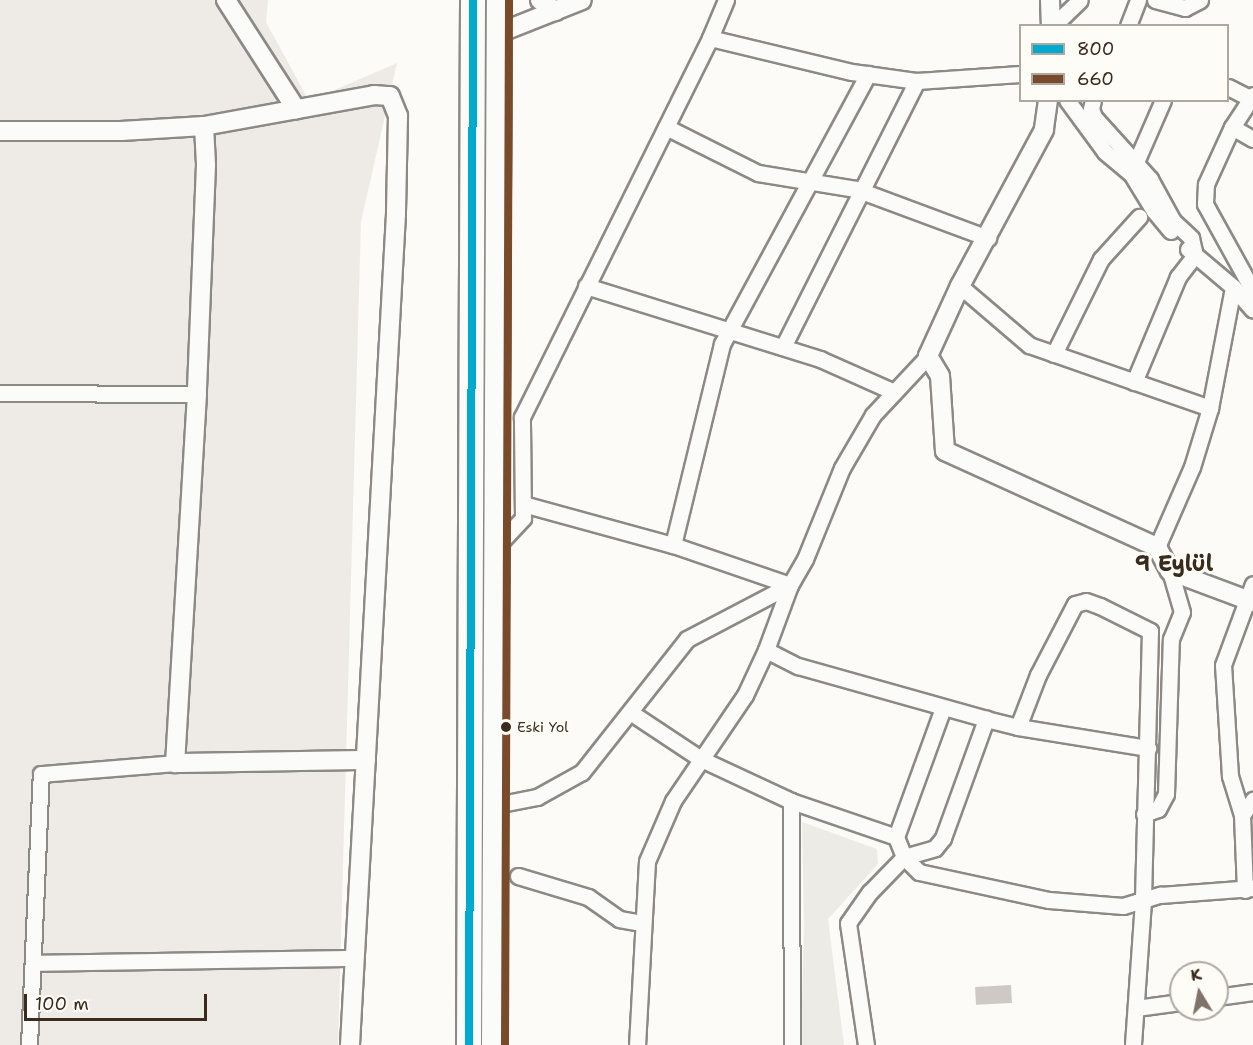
<!DOCTYPE html>
<meta charset="utf-8">
<style>
body{margin:0}
#map{position:relative;width:1253px;height:1045px;overflow:hidden;background:#fcfbf8;font-family:"Shantell Sans",sans-serif}
div>[style]{position:absolute}
.built>*{inset:0;background:#eeebe7}
.green>*{inset:0;background:#edebe6}
.water>*{inset:0;background:#cec9c4;transform-origin:0 0}
.roads{filter:drop-shadow(2px 0 #8d8985) drop-shadow(-2px 0 #8d8985) drop-shadow(0 2px #8d8985) drop-shadow(0 -2px #8d8985)}
.minor>*{height:15px;margin:-7.5px;padding:0 7.5px;transform-origin:7.5px;border-radius:7.5px;background:#fbfbf9}
.tertiary>*{height:18px;margin:-9px;padding:0 9px;transform-origin:9px;border-radius:9px;background:#fbfbf9}
.trunk>*{height:24px;margin:-12px;padding:0 12px;transform-origin:12px;border-radius:12px;background:#fbfbf9}
.bus-1>*{height:8px;margin:-4px;padding:0 4px;transform-origin:4px;border-radius:4px;background:#00a9ce}
.bus-2>*{height:8px;margin:-4px;padding:0 4px;transform-origin:4px;border-radius:4px;background:#7a4b2a}
.dots>*{width:16px;height:16px;translate:-50% -50%;box-sizing:border-box;border:3px solid #fdfcf7;border-radius:50%}
span{translate:-50% -50%;white-space:nowrap;text-align:center;line-height:1.15;-webkit-text-stroke:6px #fdfcf7;paint-order:stroke}
.bus-label{font-size:14px;color:#3b2a1e}
.left{translate:0 -50%;text-align:left}
.district-label{font-size:22px;color:#3b2a1e;font-weight:700}
.legend{position:absolute;left:1019px;top:24px;width:210px;height:78px;box-sizing:border-box;background:#fdfcf7;border:2px solid #afa8a0;margin:0;padding:8px 10px;list-style:none;font-size:18px;color:#3b2a1e}
.legend li{display:flex;align-items:center;gap:12px;height:30px}
.legend b{width:30px;border:2px solid #afa8a0}
.north{position:absolute;left:1169px;top:961px;width:60px;height:60px;box-sizing:border-box;background:#fdfcf7;border:2px solid #afa8a0;border-radius:50%;rotate:350deg;font-size:16px;font-weight:700;line-height:24px;text-align:center;color:#3b2a1e}
.north::after{content:'';display:block;margin:auto;width:21px;height:27px;background:#7f736a;clip-path:polygon(50% 0,100% 100%,50% 72%,0 100%)}
.scale{position:absolute;left:24px;top:994px;width:183px;height:27px;box-sizing:border-box;border:3px solid #3b2a1e;border-top:0;padding-left:8px;font-size:18px;line-height:21px;white-space:nowrap;color:#3b2a1e;-webkit-text-stroke:4px #fdfcf7;paint-order:stroke}
</style>
<div id="map">
<div class="built">
<div style="clip-path:polygon(0 0,268px 0,266px 22px,309px 101px,397px 63px,361px 222px,338px 1045px,0 1045px)"></div>
</div>
<div class="green">
<div style="clip-path:polygon(802px 822px,877px 849px,878px 864px,828px 919px,844px 1045px,801px 1045px,804px 927px)"></div>
</div>
<div class="water">
<div style="left:1011px;top:985px;width:18px;height:36px;rotate:87deg"></div>
</div>
<div class="roads">
<div class="minor">
<div style="left:1155px;top:0;width:31px;rotate:15deg"></div>
<div style="left:1185px;top:8px;width:17px;rotate:-28deg"></div>
<div style="left:1053px;top:26px;width:37px;rotate:-44deg"></div>
<div style="left:1128px;top:26px;width:28px;rotate:-69deg"></div>
<div style="left:710px;top:38px;width:146px;rotate:13.5deg"></div>
<div style="left:852px;top:72px;width:66px;rotate:7.9deg"></div>
<div style="left:917px;top:81px;width:103px;rotate:-3.9deg"></div>
<div style="left:1228px;top:87px;width:28px;rotate:27deg"></div>
<div style="left:1253px;top:95px;width:38px;rotate:123deg"></div>
<div style="left:1232px;top:127px;width:63px;rotate:114.5deg"></div>
<div style="left:1206px;top:184px;width:20px;rotate:93deg"></div>
<div style="left:1205px;top:204px;width:99px;rotate:61.1deg"></div>
<div style="left:1067px;top:100px;width:64px;rotate:53.8deg"></div>
<div style="left:1105px;top:152px;width:35px;rotate:40deg"></div>
<div style="left:1132px;top:175px;width:42px;rotate:58.6deg"></div>
<div style="left:1154px;top:211px;width:26px;rotate:50deg"></div>
<div style="left:1093px;top:100px;width:9px;rotate:103deg"></div>
<div style="left:1091px;top:109px;width:9px;rotate:69deg"></div>
<div style="left:1094px;top:117px;width:84px;rotate:47.9deg"></div>
<div style="left:1150px;top:179px;width:48px;rotate:61.3deg"></div>
<div style="left:1173px;top:221px;width:25px;rotate:43deg"></div>
<div style="left:1191px;top:238px;width:17px;rotate:77deg"></div>
<div style="left:1195px;top:255px;width:28px;rotate:128deg"></div>
<div style="left:1178px;top:277px;width:114px;rotate:112.7deg"></div>
<div style="left:666px;top:127px;width:103px;rotate:26.6deg"></div>
<div style="left:758px;top:173px;width:99px;rotate:9.3deg"></div>
<div style="left:856px;top:189px;width:141px;rotate:20.4deg"></div>
<div style="left:1232px;top:127px;width:24px;rotate:30deg"></div>
<div style="left:1136px;top:162px;width:68px;rotate:-66.5deg"></div>
<div style="left:1188px;top:249px;width:59px;rotate:40.2deg"></div>
<div style="left:1233px;top:287px;width:30px;rotate:49deg"></div>
<div style="left:586px;top:286px;width:245px;rotate:17.3deg"></div>
<div style="left:820px;top:359px;width:81px;rotate:24deg"></div>
<div style="left:960px;top:286px;width:91px;rotate:40.5deg"></div>
<div style="left:1029px;top:345px;width:192px;rotate:19.2deg"></div>
<div style="left:783px;top:347px;width:298px;rotate:-63.3deg"></div>
<div style="left:1054px;top:354px;width:106px;rotate:-63.7deg"></div>
<div style="left:1101px;top:259px;width:57px;rotate:-47.9deg"></div>
<div style="left:0;top:393px;width:197px;rotate:0.3deg"></div>
<div style="left:523px;top:504px;width:156px;rotate:15.3deg"></div>
<div style="left:673px;top:545px;width:124px;rotate:18.9deg"></div>
<div style="left:790px;top:585px;width:69px;rotate:110.3deg"></div>
<div style="left:766px;top:650px;width:50px;rotate:115deg"></div>
<div style="left:745px;top:695px;width:128px;rotate:124.2deg"></div>
<div style="left:673px;top:801px;width:65px;rotate:113.4deg"></div>
<div style="left:647px;top:861px;width:184px;rotate:93.1deg"></div>
<div style="left:498px;top:545px;width:37px;rotate:-47deg"></div>
<div style="left:523px;top:518px;width:101px;rotate:-90.6deg"></div>
<div style="left:522px;top:417px;width:423px;rotate:-63.6deg"></div>
<div style="left:710px;top:38px;width:41px;rotate:-67.2deg"></div>
<div style="left:673px;top:545px;width:207px;rotate:-76.3deg"></div>
<div style="left:722px;top:344px;width:307px;rotate:-61.6deg"></div>
<div style="left:1157px;top:547px;width:87px;rotate:-66.4deg"></div>
<div style="left:1192px;top:467px;width:62px;rotate:-73deg"></div>
<div style="left:1210px;top:408px;width:123px;rotate:-79.2deg"></div>
<div style="left:766px;top:650px;width:36px;rotate:27deg"></div>
<div style="left:798px;top:666px;width:195px;rotate:15.7deg"></div>
<div style="left:986px;top:719px;width:33px;rotate:14deg"></div>
<div style="left:1018px;top:727px;width:132px;rotate:9.2deg"></div>
<div style="left:630px;top:712px;width:85px;rotate:33.5deg"></div>
<div style="left:701px;top:759px;width:99px;rotate:25deg"></div>
<div style="left:791px;top:801px;width:111px;rotate:18.9deg"></div>
<div style="left:896px;top:837px;width:22px;rotate:68deg"></div>
<div style="left:904px;top:857px;width:21px;rotate:45deg"></div>
<div style="left:919px;top:872px;width:133px;rotate:12.2deg"></div>
<div style="left:1049px;top:900px;width:74px;rotate:4.6deg"></div>
<div style="left:1123px;top:906px;width:39px;rotate:-17deg"></div>
<div style="left:1160px;top:895px;width:93px;rotate:-4.3deg"></div>
<div style="left:1018px;top:727px;width:56px;rotate:-69deg"></div>
<div style="left:1038px;top:675px;width:80px;rotate:-62.5deg"></div>
<div style="left:1075px;top:604px;width:11px;rotate:-15deg"></div>
<div style="left:1086px;top:601px;width:15px;rotate:20deg"></div>
<div style="left:1100px;top:606px;width:56px;rotate:26.6deg"></div>
<div style="left:1150px;top:631px;width:270px;rotate:91.5deg"></div>
<div style="left:1143px;top:901px;width:144px;rotate:94deg"></div>
<div style="left:791px;top:801px;width:244px;rotate:89.8deg"></div>
<div style="left:496px;top:805px;width:42px;rotate:-11deg"></div>
<div style="left:537px;top:797px;width:51px;rotate:-29.1deg"></div>
<div style="left:582px;top:772px;width:169px;rotate:-51.7deg"></div>
<div style="left:687px;top:639px;width:116px;rotate:-27.7deg"></div>
<div style="left:790px;top:585px;width:30px;rotate:-60deg"></div>
<div style="left:805px;top:559px;width:98px;rotate:-67.9deg"></div>
<div style="left:842px;top:468px;width:61px;rotate:-59.7deg"></div>
<div style="left:873px;top:415px;width:81px;rotate:-47deg"></div>
<div style="left:1144px;top:814px;width:15px;rotate:-20deg"></div>
<div style="left:1158px;top:809px;width:17px;rotate:-62deg"></div>
<div style="left:1166px;top:794px;width:155px;rotate:-88.2deg"></div>
<div style="left:1171px;top:639px;width:29px;rotate:-68deg"></div>
<div style="left:1182px;top:612px;width:43px;rotate:-106.3deg"></div>
<div style="left:1242px;top:815px;width:41px;rotate:-107.1deg"></div>
<div style="left:1230px;top:776px;width:111px;rotate:-93.6deg"></div>
<div style="left:1223px;top:665px;width:86px;rotate:-69.7deg"></div>
<div style="left:896px;top:837px;width:137px;rotate:-70deg"></div>
<div style="left:518px;top:876px;width:73px;rotate:16.7deg"></div>
<div style="left:588px;top:897px;width:38px;rotate:35deg"></div>
<div style="left:619px;top:919px;width:23px;rotate:10deg"></div>
<div style="left:1245px;top:890px;width:75px;rotate:-92.3deg"></div>
<div style="left:1242px;top:815px;width:19px;rotate:-54deg"></div>
<div style="left:33px;top:963px;width:322px;rotate:-0.9deg"></div>
<div style="left:1217px;top:997px;width:36px;rotate:-8deg"></div>
<div style="left:1136px;top:1008px;width:45px;rotate:-7.6deg"></div>
<div style="left:29px;top:1045px;width:271px;rotate:-87.5deg"></div>
<div style="left:41px;top:774px;width:134px;rotate:-4.7deg"></div>
<div style="left:866px;top:1045px;width:123px;rotate:-98.4deg"></div>
<div style="left:848px;top:923px;width:38px;rotate:-55deg"></div>
<div style="left:870px;top:892px;width:49px;rotate:-45.8deg"></div>
<div style="left:904px;top:857px;width:32px;rotate:-16deg"></div>
<div style="left:935px;top:848px;width:13px;rotate:-51deg"></div>
<div style="left:943px;top:838px;width:127px;rotate:-70.1deg"></div>
</div>
<div class="tertiary">
<div style="left:226px;top:0;width:130px;rotate:57.3deg"></div>
<div style="left:540px;top:0;width:19px;rotate:36deg"></div>
<div style="left:1050px;top:0;width:26px;rotate:88deg"></div>
<div style="left:499px;top:33px;width:89px;rotate:-21.7deg"></div>
<div style="left:1048px;top:100px;width:30px;rotate:98deg"></div>
<div style="left:1044px;top:130px;width:177px;rotate:118.3deg"></div>
<div style="left:960px;top:286px;width:77px;rotate:114.6deg"></div>
<div style="left:928px;top:356px;width:23px;rotate:59deg"></div>
<div style="left:940px;top:376px;width:75px;rotate:86.2deg"></div>
<div style="left:945px;top:451px;width:233px;rotate:24.4deg"></div>
<div style="left:1157px;top:547px;width:27px;rotate:62deg"></div>
<div style="left:1170px;top:571px;width:89px;rotate:20.5deg"></div>
<div style="left:204px;top:126px;width:39px;rotate:87deg"></div>
<div style="left:206px;top:165px;width:229px;rotate:92.3deg"></div>
<div style="left:197px;top:394px;width:370px;rotate:93.4deg"></div>
<div style="left:175px;top:763px;width:191px;rotate:-0.9deg"></div>
<div style="left:0;top:131px;width:121px"></div>
<div style="left:121px;top:131px;width:83px;rotate:-3.4deg"></div>
<div style="left:204px;top:126px;width:173px;rotate:-10.3deg"></div>
<div style="left:374px;top:95px;width:16px;rotate:4deg"></div>
<div style="left:390px;top:96px;width:22px;rotate:68deg"></div>
<div style="left:398px;top:116px;width:98px;rotate:91.2deg"></div>
<div style="left:396px;top:214px;width:832px;rotate:93.17deg"></div>
</div>
<div class="trunk">
<div style="left:469px;top:1045px;width:1045px;rotate:-89.78deg"></div>
<div style="left:494px;top:1045px;width:1045px;rotate:-89.73deg"></div>
</div>
</div>
<div class="bus-1">
<div style="left:469px;top:1045px;width:1045px;rotate:-89.78deg"></div>
</div>
<div class="bus-2">
<div style="left:505px;top:1045px;width:1045px;rotate:-89.78deg"></div>
</div>
<div class="dots">
<div style="left:506px;top:727px;background:#3b2a1e"></div>
</div>
<div class="bus-label">
<span class="left" style="left:517px;top:727px">Eski Yol</span>
</div>
<div class="district-label">
<span style="left:1174px;top:564px">9 Eylül</span>
</div>
<ul class="legend">
<li><b style="height:8px;background:#00a9ce"></b>800</li>
<li><b style="height:8px;background:#7a4b2a"></b>660</li>
</ul>
<div class="north">K</div>
<div class="scale">100 m</div>
</div>
